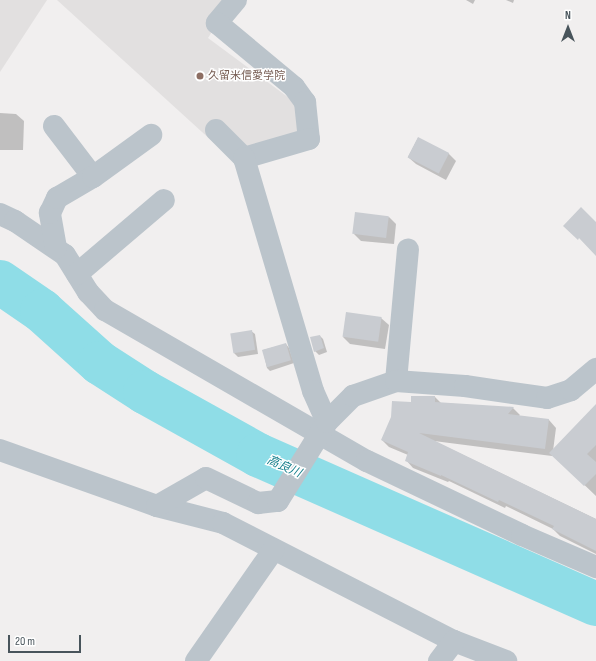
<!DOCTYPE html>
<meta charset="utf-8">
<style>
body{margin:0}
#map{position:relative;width:596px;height:661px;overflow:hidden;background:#f1efef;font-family:"Sofia Sans Condensed","Noto Sans JP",sans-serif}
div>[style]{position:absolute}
.education>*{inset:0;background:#e2e0e0}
.shadow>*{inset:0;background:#0003}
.river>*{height:44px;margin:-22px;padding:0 22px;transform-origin:22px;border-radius:22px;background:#8fdde7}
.building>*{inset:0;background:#c9ccd1;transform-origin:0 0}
.minor>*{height:22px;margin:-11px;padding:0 11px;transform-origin:11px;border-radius:11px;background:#bbc4cb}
.dots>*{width:11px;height:11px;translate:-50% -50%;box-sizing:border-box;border:2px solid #fff;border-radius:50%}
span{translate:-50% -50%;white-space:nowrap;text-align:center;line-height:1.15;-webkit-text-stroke:3px #fff;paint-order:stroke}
.education-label{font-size:11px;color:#785e54}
.left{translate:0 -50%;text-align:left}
.water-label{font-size:12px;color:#147e8b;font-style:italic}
.north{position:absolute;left:548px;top:8px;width:40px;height:40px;-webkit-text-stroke:3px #fff;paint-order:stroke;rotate:0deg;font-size:11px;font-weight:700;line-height:16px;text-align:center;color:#48545b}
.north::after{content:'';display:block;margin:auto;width:14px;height:18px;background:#48545b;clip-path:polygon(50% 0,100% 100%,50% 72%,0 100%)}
.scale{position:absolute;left:8px;top:635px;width:73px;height:18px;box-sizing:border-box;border:2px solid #48545b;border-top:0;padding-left:5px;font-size:12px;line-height:14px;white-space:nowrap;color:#48545b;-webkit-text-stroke:3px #fff;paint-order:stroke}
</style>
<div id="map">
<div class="education">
<div style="clip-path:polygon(0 0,47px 0,0 72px)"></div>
<div style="clip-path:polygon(57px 0,232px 0,208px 38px,312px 115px,303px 140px,239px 156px,213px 142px)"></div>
</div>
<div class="shadow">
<div style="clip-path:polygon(466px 0,475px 0,473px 4px)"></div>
<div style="clip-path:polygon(506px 0,514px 0,513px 3px)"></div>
<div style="clip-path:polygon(0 113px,16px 114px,24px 121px,23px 150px,0 150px)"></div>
<div style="clip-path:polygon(418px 138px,449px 154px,456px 161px,446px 180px,416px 164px,408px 157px)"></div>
<div style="clip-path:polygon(389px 217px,396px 224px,394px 244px,361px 241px,354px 234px)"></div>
<div style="clip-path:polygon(381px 318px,389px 325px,385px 349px,350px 344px,343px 337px)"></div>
<div style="clip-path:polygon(251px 331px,255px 334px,258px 354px,238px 357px,234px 353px)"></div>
<div style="clip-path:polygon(320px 336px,323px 339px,327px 352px,319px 355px,315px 351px)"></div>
<div style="clip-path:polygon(286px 344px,289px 348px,294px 363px,270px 371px,267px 368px,263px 350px)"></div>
<div style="clip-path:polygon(435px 397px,441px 403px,513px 408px,520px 415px,519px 416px,549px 420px,556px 428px,553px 451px,596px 406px,596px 496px,552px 454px,552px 456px,434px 441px,596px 519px,596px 554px,560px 536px,553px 529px,506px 506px,505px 508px,449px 481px,448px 482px,413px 468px,406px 460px,408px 455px,389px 447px,382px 440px,412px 403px)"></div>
</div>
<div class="river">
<div style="left:0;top:282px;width:51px;rotate:34.6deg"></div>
<div style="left:42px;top:311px;width:78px;rotate:41.9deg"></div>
<div style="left:100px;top:363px;width:54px;rotate:32.8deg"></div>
<div style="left:145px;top:392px;width:129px;rotate:29.1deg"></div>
<div style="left:258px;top:455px;width:369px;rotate:23.8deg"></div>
</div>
<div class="building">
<div style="left:418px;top:137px;width:35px;height:23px;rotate:27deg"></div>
<div style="clip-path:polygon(581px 207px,596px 222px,596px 256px,579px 238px,578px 240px,563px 226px)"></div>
<div style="left:355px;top:212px;width:34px;height:22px;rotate:7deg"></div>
<div style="left:346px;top:312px;width:36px;height:25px;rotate:8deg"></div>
<div style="left:252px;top:330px;width:20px;height:22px;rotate:81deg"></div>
<div style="clip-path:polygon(320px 335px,324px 348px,314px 352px,310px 337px)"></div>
<div style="left:286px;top:343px;width:18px;height:25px;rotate:74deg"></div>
<div style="clip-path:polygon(411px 396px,435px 396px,435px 402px,514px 407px,508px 414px,549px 419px,545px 449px,419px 433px,596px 519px,596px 551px,552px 529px,554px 526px,499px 500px,498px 502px,441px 475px,441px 476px,405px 461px,408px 452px,381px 440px,391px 417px,392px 401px,411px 402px)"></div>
<div style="clip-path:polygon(596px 404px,596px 445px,587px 454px,596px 462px,596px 474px,584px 486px,549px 453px)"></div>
</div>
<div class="minor">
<div style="left:236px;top:0;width:30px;rotate:130deg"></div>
<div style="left:217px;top:23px;width:100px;rotate:39.7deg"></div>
<div style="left:294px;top:87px;width:19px;rotate:54deg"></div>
<div style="left:305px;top:102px;width:37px;rotate:84deg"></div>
<div style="left:309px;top:139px;width:68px;rotate:163.7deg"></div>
<div style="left:54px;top:126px;width:64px;rotate:52.6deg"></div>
<div style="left:216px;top:130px;width:40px;rotate:45deg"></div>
<div style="left:244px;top:158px;width:243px;rotate:73.5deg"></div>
<div style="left:313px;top:391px;width:34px;rotate:66deg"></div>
<div style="left:0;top:214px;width:17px;rotate:25deg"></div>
<div style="left:15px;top:221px;width:60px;rotate:34.2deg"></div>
<div style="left:65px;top:255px;width:44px;rotate:58.1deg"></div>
<div style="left:88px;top:292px;width:25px;rotate:47deg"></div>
<div style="left:105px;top:310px;width:302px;rotate:30deg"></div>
<div style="left:367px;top:461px;width:172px;rotate:25.5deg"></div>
<div style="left:522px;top:535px;width:81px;rotate:23.4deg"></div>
<div style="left:56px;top:248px;width:36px;rotate:-100deg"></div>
<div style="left:50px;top:213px;width:17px;rotate:-65deg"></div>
<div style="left:57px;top:198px;width:42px;rotate:-30.3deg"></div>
<div style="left:93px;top:177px;width:72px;rotate:-35.9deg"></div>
<div style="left:77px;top:274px;width:114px;rotate:-40.4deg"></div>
<div style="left:396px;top:381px;width:132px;rotate:-84.8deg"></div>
<div style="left:0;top:450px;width:167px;rotate:19.6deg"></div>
<div style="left:157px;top:506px;width:68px;rotate:14.4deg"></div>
<div style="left:223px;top:523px;width:259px;rotate:27.1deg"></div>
<div style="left:454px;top:641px;width:56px;rotate:21deg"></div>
<div style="left:157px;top:506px;width:56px;rotate:-29.7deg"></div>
<div style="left:206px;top:478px;width:58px;rotate:25.7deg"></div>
<div style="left:258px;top:503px;width:20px;rotate:-6deg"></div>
<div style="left:278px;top:501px;width:93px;rotate:-58.2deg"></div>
<div style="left:327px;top:422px;width:37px;rotate:-45deg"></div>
<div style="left:353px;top:396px;width:46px;rotate:-19.2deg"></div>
<div style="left:396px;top:381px;width:69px;rotate:4.1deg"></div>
<div style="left:465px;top:386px;width:83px;rotate:8.3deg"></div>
<div style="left:547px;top:398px;width:25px;rotate:-18deg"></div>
<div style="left:571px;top:390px;width:33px;rotate:-40deg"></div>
<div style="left:196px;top:661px;width:136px;rotate:-55.1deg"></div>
<div style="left:439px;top:661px;width:25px;rotate:-53deg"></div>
</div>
<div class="dots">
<div style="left:200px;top:76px;background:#8d6e63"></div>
</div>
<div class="education-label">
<span class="left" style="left:208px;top:76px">久留米信愛学院</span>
</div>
<div class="water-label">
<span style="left:284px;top:467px;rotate:24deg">高良川</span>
</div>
<div class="north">N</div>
<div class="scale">20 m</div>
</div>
